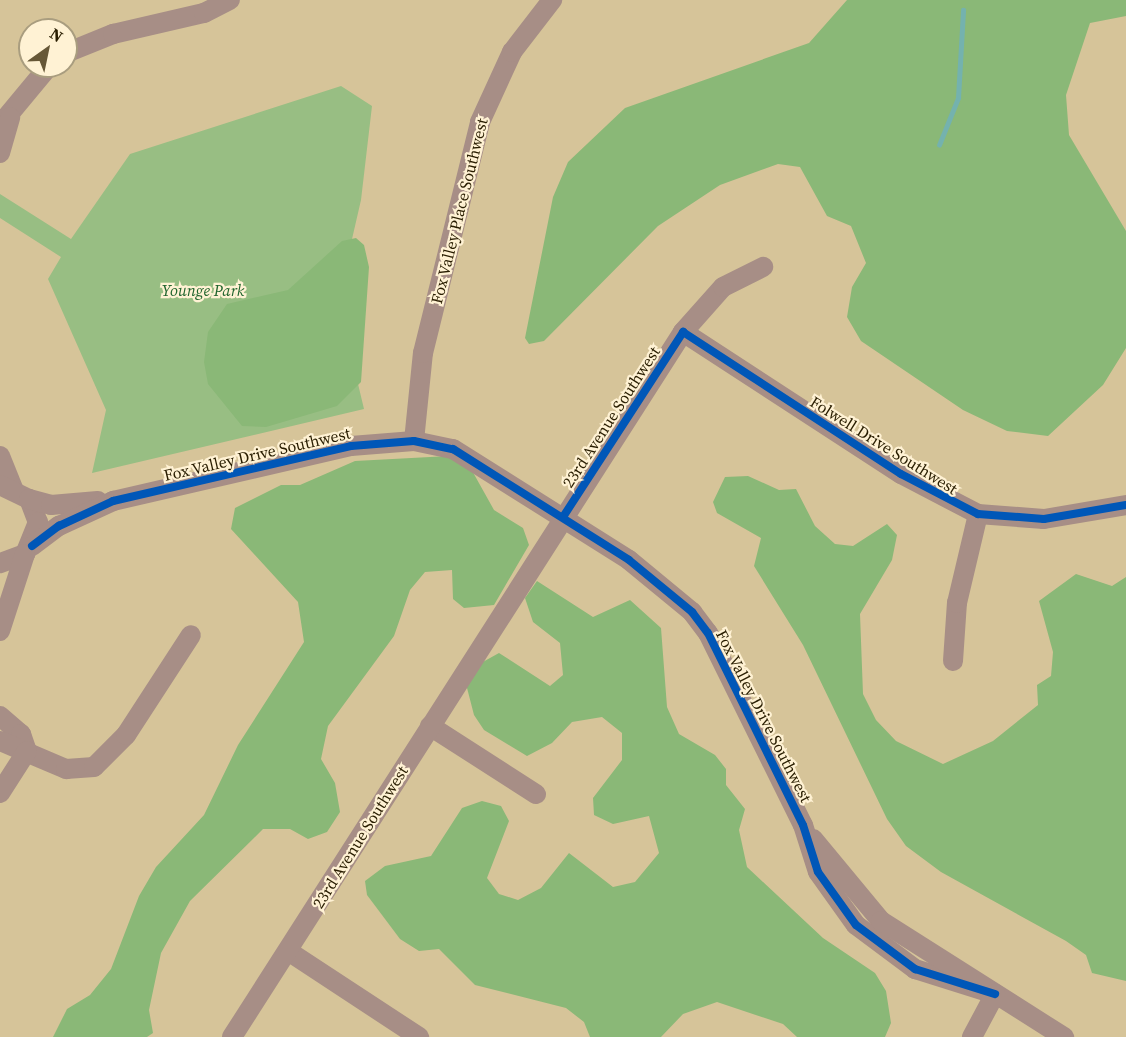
<!DOCTYPE html>
<style>
body{margin:0}
#map{position:relative;width:1126px;height:1037px;overflow:hidden;background:#d6c499;font-family:"Source Serif 4",serif}
div>[style]{position:absolute}
.green>*{inset:0;background:#98be83}
.forest>*{inset:0;background:#8ab877}
.stream>*{height:4.5px;margin:-2.25px;padding:0 2.25px;transform-origin:2.25px;border-radius:2.25px;background:#74b2ae}
.minor>*{height:20px;margin:-10px;padding:0 10px;transform-origin:10px;border-radius:10px;background:#a78e86}
.cycleway>*{height:8px;margin:-4px;padding:0 4px;transform-origin:4px;border-radius:4px;background:#0057b8}
span{translate:-50% -50%;white-space:nowrap;text-align:center;line-height:1.15;-webkit-text-stroke:4.5px #fff2d4;paint-order:stroke}
.street-label{font-size:16px;color:#291d00}
.park-label{font-size:16px;color:#21652e;font-style:italic}
.north{position:absolute;left:18px;top:18px;width:60px;height:60px;box-sizing:border-box;background:#fff2d4;border:2px solid #a99d7f;border-radius:50%;rotate:33deg;font-size:16px;font-weight:700;line-height:24px;text-align:center;color:#291d00}
.north::after{content:'';display:block;margin:auto;width:21px;height:27px;background:#665736;clip-path:polygon(50% 0,100% 100%,50% 72%,0 100%)}
</style>
<div id="map">
<div class="green">
<div style="clip-path:polygon(341px 86px,372px 106px,361px 200px,338px 300px,364px 409px,92px 473px,106px 410px,48px 279px,61px 257px,0 218px,0 194px,71px 239px,130px 154px)"></div>
</div>
<div class="forest">
<div style="clip-path:polygon(847px 0,1126px 0,1126px 16px,1090px 23px,1066px 95px,1069px 135px,1126px 231px,1126px 348px,1103px 385px,1048px 436px,1007px 431px,963px 410px,861px 341px,847px 317px,852px 287px,866px 263px,851px 226px,827px 216px,800px 167px,778px 164px,720px 185px,658px 226px,544px 341px,529px 344px,525px 338px,553px 197px,568px 162px,625px 108px,809px 43px)"></div>
<div style="clip-path:polygon(356px 238px,364px 245px,369px 267px,361px 382px,337px 406px,266px 427px,242px 426px,208px 384px,204px 362px,208px 332px,227px 304px,288px 290px,342px 241px)"></div>
<div style="clip-path:polygon(449px 456px,470px 467px,494px 510px,523px 528px,529px 545px,494px 605px,464px 608px,453px 599px,452px 570px,425px 572px,410px 590px,394px 636px,328px 726px,321px 759px,335px 783px,340px 812px,327px 832px,308px 839px,290px 829px,263px 829px,190px 901px,161px 953px,149px 1010px,153px 1033px,147px 1037px,53px 1037px,67px 1009px,90px 995px,111px 969px,139px 896px,156px 867px,204px 815px,238px 745px,304px 642px,298px 602px,231px 529px,235px 508px,281px 485px,300px 485px,355px 461px)"></div>
<div style="clip-path:polygon(748px 476px,779px 490px,796px 489px,815px 526px,835px 544px,853px 546px,887px 524px,897px 535px,892px 560px,860px 614px,863px 694px,876px 720px,896px 741px,943px 764px,993px 741px,1038px 705px,1037px 685px,1051px 676px,1053px 652px,1039px 601px,1076px 574px,1112px 586px,1126px 577px,1126px 981px,1092px 973px,1086px 955px,1066px 941px,941px 872px,906px 846px,887px 819px,803px 645px,754px 566px,761px 538px,717px 513px,713px 502px,725px 477px)"></div>
<div style="clip-path:polygon(537px 581px,593px 617px,630px 600px,661px 628px,667px 707px,679px 734px,715px 755px,726px 769px,726px 785px,745px 809px,739px 830px,747px 867px,823px 938px,875px 973px,886px 991px,891px 1023px,885px 1037px,797px 1037px,783px 1024px,717px 1002px,683px 1014px,661px 1037px,590px 1037px,584px 1022px,566px 1008px,475px 985px,439px 949px,419px 951px,400px 939px,367px 895px,365px 881px,385px 866px,431px 856px,462px 808px,482px 801px,501px 806px,509px 821px,487px 878px,499px 894px,518px 900px,541px 888px,569px 853px,613px 887px,635px 882px,659px 853px,649px 816px,613px 824px,594px 815px,593px 798px,622px 760px,622px 733px,602px 717px,572px 722px,552px 743px,527px 756px,484px 730px,474px 715px,466px 684px,481px 663px,499px 653px,550px 686px,563px 675px,560px 643px,533px 622px,525px 598px)"></div>
</div>
<div class="stream">
<div style="left:939px;top:145px;width:51px;rotate:-68deg"></div>
<div style="left:958px;top:98px;width:88px;rotate:-86.7deg"></div>
</div>
<div class="minor">
<div style="left:66px;top:53px;width:51px;rotate:-22deg"></div>
<div style="left:113px;top:34px;width:93px;rotate:-13deg"></div>
<div style="left:204px;top:13px;width:29px;rotate:-27deg"></div>
<div style="left:0;top:125px;width:77px;rotate:-50.3deg"></div>
<div style="left:0;top:153px;width:37px;rotate:-74deg"></div>
<div style="left:683px;top:332px;width:260px;rotate:33.1deg"></div>
<div style="left:901px;top:474px;width:87px;rotate:27.5deg"></div>
<div style="left:978px;top:514px;width:66px;rotate:4.3deg"></div>
<div style="left:1044px;top:519px;width:83px;rotate:-9.7deg"></div>
<div style="left:414px;top:441px;width:88px;rotate:-84.2deg"></div>
<div style="left:423px;top:353px;width:238px;rotate:-76.1deg"></div>
<div style="left:480px;top:122px;width:77px;rotate:-65.4deg"></div>
<div style="left:512px;top:52px;width:66px;rotate:-52.4deg"></div>
<div style="left:0;top:456px;width:35px;rotate:68deg"></div>
<div style="left:0;top:485px;width:32px;rotate:26deg"></div>
<div style="left:29px;top:499px;width:25px;rotate:69deg"></div>
<div style="left:38px;top:522px;width:35px;rotate:112deg"></div>
<div style="left:25px;top:554px;width:27px;rotate:160deg"></div>
<div style="left:29px;top:499px;width:23px;rotate:15deg"></div>
<div style="left:51px;top:505px;width:47px;rotate:-4.9deg"></div>
<div style="left:32px;top:546px;width:34px;rotate:-37deg"></div>
<div style="left:59px;top:526px;width:60px;rotate:-24.8deg"></div>
<div style="left:113px;top:501px;width:244px;rotate:-13deg"></div>
<div style="left:351px;top:446px;width:63px;rotate:-4.5deg"></div>
<div style="left:414px;top:441px;width:40px;rotate:12deg"></div>
<div style="left:453px;top:449px;width:208px;rotate:32.2deg"></div>
<div style="left:629px;top:560px;width:82px;rotate:39.5deg"></div>
<div style="left:692px;top:612px;width:26px;rotate:53deg"></div>
<div style="left:708px;top:633px;width:214px;rotate:63.7deg"></div>
<div style="left:803px;top:825px;width:49px;rotate:72.3deg"></div>
<div style="left:818px;top:872px;width:65px;rotate:54.4deg"></div>
<div style="left:856px;top:925px;width:74px;rotate:36.7deg"></div>
<div style="left:915px;top:969px;width:84px;rotate:17.4deg"></div>
<div style="left:0;top:631px;width:81px;rotate:-72deg"></div>
<div style="left:953px;top:661px;width:58px;rotate:-86.1deg"></div>
<div style="left:957px;top:603px;width:91px;rotate:-76.7deg"></div>
<div style="left:0;top:716px;width:28px;rotate:41deg"></div>
<div style="left:21px;top:734px;width:18px;rotate:71deg"></div>
<div style="left:430px;top:726px;width:126px;rotate:32.7deg"></div>
<div style="left:0;top:741px;width:72px;rotate:23deg"></div>
<div style="left:66px;top:769px;width:28px;rotate:-4deg"></div>
<div style="left:94px;top:767px;width:45px;rotate:-45deg"></div>
<div style="left:126px;top:735px;width:119px;rotate:-57deg"></div>
<div style="left:0;top:793px;width:50px;rotate:-57.3deg"></div>
<div style="left:813px;top:839px;width:107px;rotate:50.3deg"></div>
<div style="left:881px;top:921px;width:217px;rotate:32.4deg"></div>
<div style="left:288px;top:951px;width:157px;rotate:33.3deg"></div>
<div style="left:232px;top:1037px;width:837px;rotate:-57.39deg"></div>
<div style="left:683px;top:332px;width:60px;rotate:-48.4deg"></div>
<div style="left:723px;top:287px;width:45px;rotate:-26.6deg"></div>
<div style="left:972px;top:1037px;width:49px;rotate:-61.9deg"></div>
</div>
<div class="cycleway">
<div style="left:563px;top:517px;width:221px;rotate:-57deg"></div>
<div style="left:683px;top:332px;width:260px;rotate:33.1deg"></div>
<div style="left:901px;top:474px;width:87px;rotate:27.5deg"></div>
<div style="left:978px;top:514px;width:66px;rotate:4.3deg"></div>
<div style="left:1044px;top:519px;width:83px;rotate:-9.7deg"></div>
<div style="left:32px;top:546px;width:34px;rotate:-37deg"></div>
<div style="left:59px;top:526px;width:60px;rotate:-24.8deg"></div>
<div style="left:113px;top:501px;width:244px;rotate:-13deg"></div>
<div style="left:351px;top:446px;width:63px;rotate:-4.5deg"></div>
<div style="left:414px;top:441px;width:40px;rotate:12deg"></div>
<div style="left:453px;top:449px;width:208px;rotate:32.2deg"></div>
<div style="left:629px;top:560px;width:82px;rotate:39.5deg"></div>
<div style="left:692px;top:612px;width:26px;rotate:53deg"></div>
<div style="left:708px;top:633px;width:214px;rotate:63.7deg"></div>
<div style="left:803px;top:825px;width:49px;rotate:72.3deg"></div>
<div style="left:818px;top:872px;width:65px;rotate:54.4deg"></div>
<div style="left:856px;top:925px;width:74px;rotate:36.7deg"></div>
<div style="left:915px;top:969px;width:84px;rotate:17.4deg"></div>
</div>
<div class="street-label">
<span style="left:459px;top:211px;rotate:-76deg">Fox Valley Place Southwest</span>
<span style="left:611px;top:417px;rotate:-57deg">23rd Avenue Southwest</span>
<span style="left:884px;top:445px;rotate:32deg">Folwell Drive Southwest</span>
<span style="left:257px;top:454px;rotate:-13deg">Fox Valley Drive Southwest</span>
<span style="left:764px;top:716px;rotate:63deg">Fox Valley Drive Southwest</span>
<span style="left:360px;top:837px;rotate:-58deg">23rd Avenue Southwest</span>
</div>
<div class="park-label">
<span style="left:203px;top:290px">Younge Park</span>
</div>
<div class="north">N</div>
</div>
